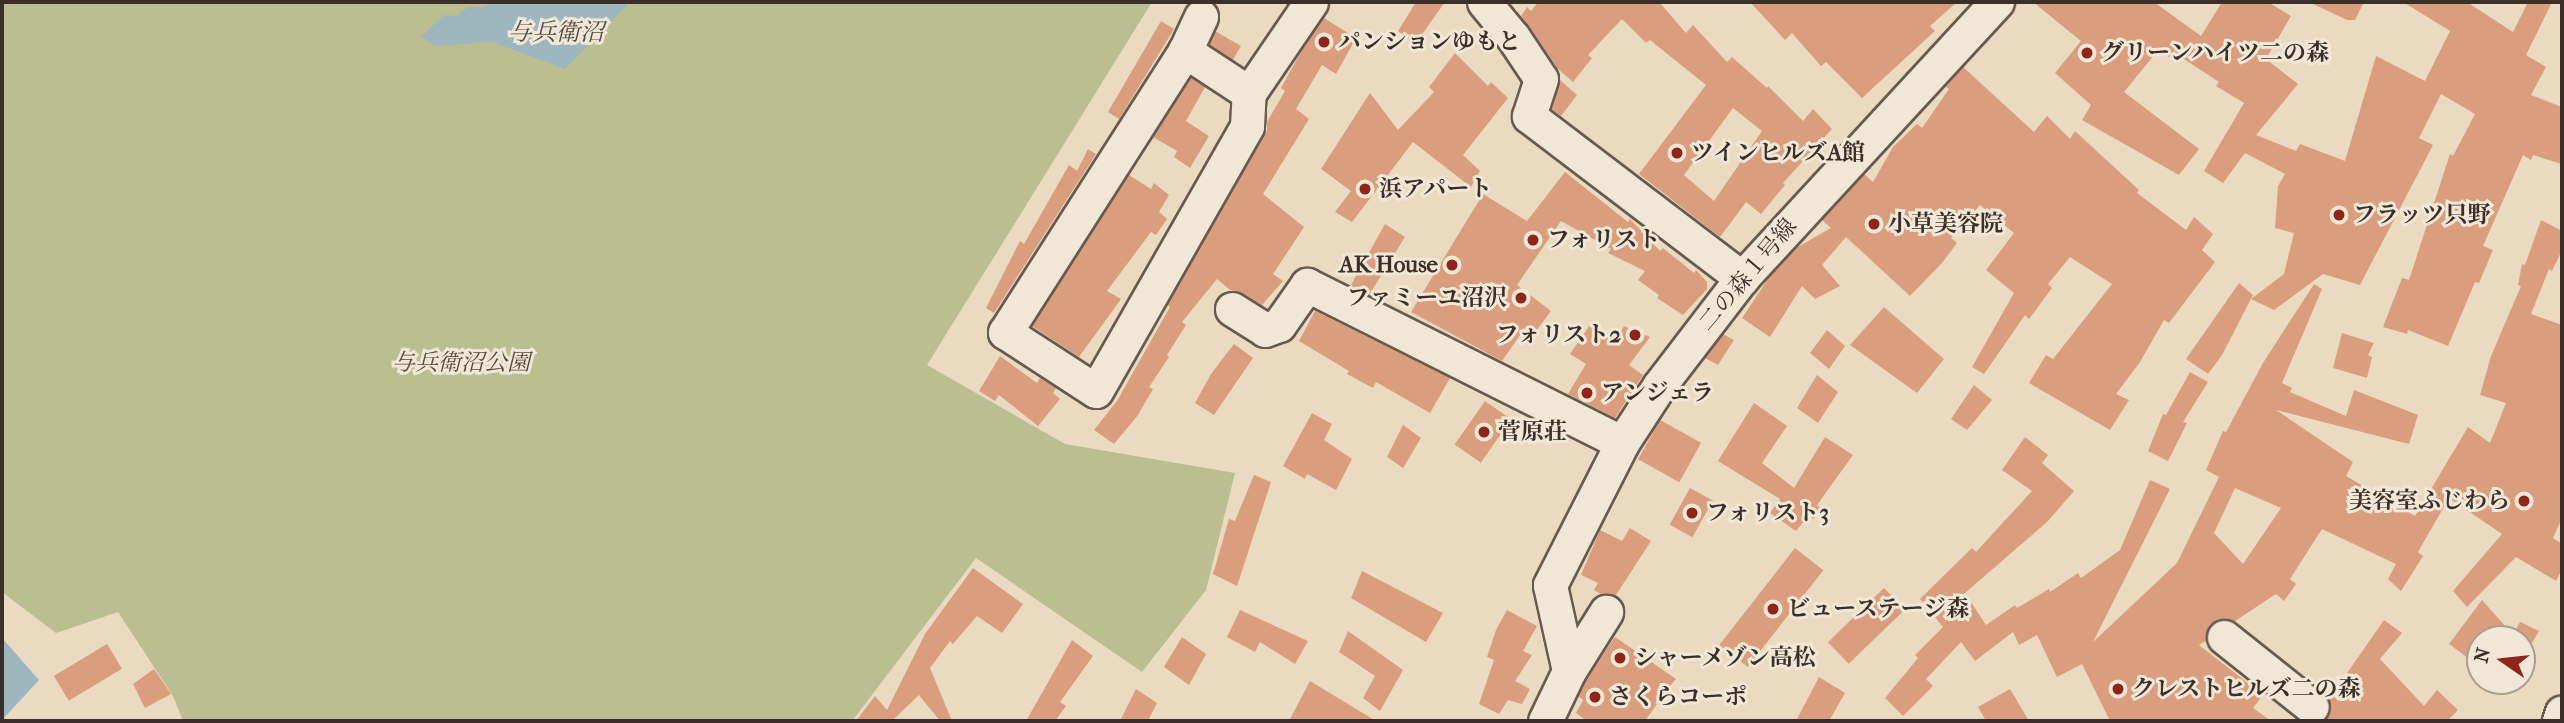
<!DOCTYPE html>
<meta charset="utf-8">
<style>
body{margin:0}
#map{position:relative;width:2564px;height:723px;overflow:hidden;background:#eadac0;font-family:"IM FELL French Canon","Noto Serif JP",serif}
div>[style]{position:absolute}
.green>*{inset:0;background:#babe90}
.water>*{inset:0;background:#9eb7be}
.building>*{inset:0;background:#da9e7e;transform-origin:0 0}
.roads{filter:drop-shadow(2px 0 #675a4f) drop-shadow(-2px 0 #675a4f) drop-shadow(0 2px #675a4f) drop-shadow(0 -2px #675a4f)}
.minor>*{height:33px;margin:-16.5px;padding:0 16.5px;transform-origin:16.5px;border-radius:16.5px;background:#f1e7d6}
.dots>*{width:19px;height:19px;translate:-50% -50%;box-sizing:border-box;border:4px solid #f1e7d6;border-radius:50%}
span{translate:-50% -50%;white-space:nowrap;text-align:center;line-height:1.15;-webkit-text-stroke:6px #f1e7d6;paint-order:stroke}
.poi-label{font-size:23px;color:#3b3029;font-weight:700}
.left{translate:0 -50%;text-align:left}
.right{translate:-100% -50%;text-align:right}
.street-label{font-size:23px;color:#3b3029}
.park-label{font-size:23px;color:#544c3e;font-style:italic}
.water-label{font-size:24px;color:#4f4b47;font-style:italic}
.frame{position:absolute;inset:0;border:4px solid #3b3029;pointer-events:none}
.north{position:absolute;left:2466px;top:625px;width:70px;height:70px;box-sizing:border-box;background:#f1e7d6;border:2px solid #a89e91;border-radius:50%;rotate:284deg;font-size:19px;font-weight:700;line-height:28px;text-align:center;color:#3b3029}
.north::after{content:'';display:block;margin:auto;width:24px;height:32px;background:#8f2418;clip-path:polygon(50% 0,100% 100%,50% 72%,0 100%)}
</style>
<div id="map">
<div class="green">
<div style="clip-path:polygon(2px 2px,1152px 2px,927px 365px,1065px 444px,1235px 473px,1206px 590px,1142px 672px,976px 558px,852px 721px,183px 721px,173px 696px,118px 612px,56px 633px,2px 592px)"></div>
</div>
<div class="water">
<div style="clip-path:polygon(496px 2px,630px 2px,565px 69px,493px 42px,435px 46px,421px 36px,445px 15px,456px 16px,468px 7px,482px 7px)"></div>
<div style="clip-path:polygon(2px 638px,39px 680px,2px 720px)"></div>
</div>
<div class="building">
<div style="clip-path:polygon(1416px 2px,1445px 2px,1416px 43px,1398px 31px)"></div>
<div style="clip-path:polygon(evenodd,1538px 2px,1659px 2px,1686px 33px,1693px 25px,1727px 62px,1732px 57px,1767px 88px,1768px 86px,1803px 121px,1813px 109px,1832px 129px,1783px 183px,1785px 185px,1761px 214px,1746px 202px,1720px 237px,1639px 174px,1706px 85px,1650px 40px,1646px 43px,1622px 19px,1588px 55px,1592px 58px,1573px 82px,1557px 68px,1521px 16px,1527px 7px,1531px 11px,1538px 2px,1733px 108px,1762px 131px,1714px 201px,1684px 175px,1733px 108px)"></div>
<div style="clip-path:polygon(1750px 2px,1957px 2px,1930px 26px,1935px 31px,1862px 98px,1826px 62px,1821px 66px,1792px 33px,1785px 40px)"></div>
<div style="clip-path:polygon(2033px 2px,2154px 2px,2201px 36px,2222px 2px,2268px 2px,2291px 16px,2266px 59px,2298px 84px,2256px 135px,2296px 151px,2300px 144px,2345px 161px,2376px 56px,2425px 81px,2450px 31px,2403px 2px,2467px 2px,2513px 32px,2528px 2px,2552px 2px,2526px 55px,2546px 67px,2531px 95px,2562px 107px,2562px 164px,2533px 155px,2531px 160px,2523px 155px,2483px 246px,2493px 250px,2479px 283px,2475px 282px,2448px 346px,2408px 330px,2407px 334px,2383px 327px,2402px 278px,2409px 280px,2450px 154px,2453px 156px,2475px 114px,2441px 94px,2419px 138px,2433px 145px,2360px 285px,2323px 274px,2274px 310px,2251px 299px,2284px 274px,2294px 233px,2275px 228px,2278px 186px,2285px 174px,2245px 153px,2223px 183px,2204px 171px,2244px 103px,2216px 86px,2219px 82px,2173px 52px,2169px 57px,2159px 49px,2124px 92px,2199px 149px,2179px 175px,2082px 120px,2091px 105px,2055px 73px,2081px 41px)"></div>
<div style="clip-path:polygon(2309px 2px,2364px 2px,2355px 20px,2347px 20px)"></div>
<div style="clip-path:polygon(1324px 18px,1356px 38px,1336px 74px,1322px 65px,1296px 109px,1309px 119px,1263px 194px,1304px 227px,1273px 274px,1283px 281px,1262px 305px,1242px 293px,1230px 290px,1217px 279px,1182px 322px,1186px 325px,1167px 355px,1169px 357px,1149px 387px,1153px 389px,1138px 415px,1114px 444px,1094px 430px,1117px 401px,1170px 307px,1167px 305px,1267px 131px,1267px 122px,1285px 91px,1281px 88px,1301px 52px)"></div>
<div style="clip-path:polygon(1161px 21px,1174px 29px,1119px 119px,1108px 112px)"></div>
<div style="clip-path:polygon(1215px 31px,1241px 46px,1233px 60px,1209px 44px)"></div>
<div style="clip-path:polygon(1455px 53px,1488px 86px,1491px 82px,1508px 98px,1463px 155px,1480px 171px,1471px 187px,1413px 142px,1352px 222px,1335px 212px,1351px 191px,1321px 169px,1370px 93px,1398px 130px,1434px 92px,1429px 87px)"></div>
<div style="clip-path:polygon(1963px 67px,2034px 132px,2047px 116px,2070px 139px,2075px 131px,2139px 190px,2137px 193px,2186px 230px,2194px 217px,2213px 234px,2202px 250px,2215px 262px,2169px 323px,2164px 320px,2140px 362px,2116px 394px,2129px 400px,2110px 430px,2029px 383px,2046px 355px,2053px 359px,2112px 284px,2070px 257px,2048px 284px,2052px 288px,2029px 319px,2025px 315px,1984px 374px,1972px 367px,2014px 293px,1986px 270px,2014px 233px,1980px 205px,1951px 238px,1957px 243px,1942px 263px,1910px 296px,1846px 237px,1822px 265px,1840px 286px,1815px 299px,1802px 286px,1770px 337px,1742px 318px,1770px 276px,1796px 248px,1831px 228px,1822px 220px,1864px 174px,1873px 182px,1893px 147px,1917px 124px,1922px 128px,1949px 89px,1946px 87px)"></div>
<div style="clip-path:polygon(1191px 78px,1205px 87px,1186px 121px,1209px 136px,1190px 168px,1174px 157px,1177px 151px,1153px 137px)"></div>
<div style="clip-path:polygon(1560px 80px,1577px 95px,1561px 116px,1552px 109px)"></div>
<div style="clip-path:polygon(1088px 149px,1096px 154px,994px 313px,986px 308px,1020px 241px,1024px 244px,1069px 165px,1077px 171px)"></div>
<div style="clip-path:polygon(1565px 172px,1628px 222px,1630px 219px,1660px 251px,1663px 248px,1694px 273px,1696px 270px,1707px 282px,1707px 289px,1683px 315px,1657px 298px,1659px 295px,1638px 280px,1645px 271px,1608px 253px,1611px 249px,1561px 221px,1517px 285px,1551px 311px,1534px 334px,1525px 328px,1502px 361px,1411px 312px,1483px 194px,1527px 221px)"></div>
<div style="clip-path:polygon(1129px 175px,1151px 189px,1154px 183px,1169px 195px,1159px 212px,1167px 219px,1156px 235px,1151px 232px,1107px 291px,1121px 299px,1079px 357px,1032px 326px)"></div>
<div style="clip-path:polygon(evenodd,2541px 220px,2562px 231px,2562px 250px,2552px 271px,2549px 269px,2531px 314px,2562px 325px,2562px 518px,2553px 538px,2562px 544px,2562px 569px,2556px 581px,2516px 557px,2467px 607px,2453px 591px,2502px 534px,2449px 498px,2418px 552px,2423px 556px,2401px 591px,2388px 579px,2396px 564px,2322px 529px,2290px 579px,2296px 584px,2284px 601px,2276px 594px,2235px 621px,2218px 619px,2209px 625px,2206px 641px,2199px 645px,2263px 695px,2253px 708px,2271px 721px,2110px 721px,2082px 664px,2057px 677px,2037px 635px,2019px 645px,2013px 632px,1975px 661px,1961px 642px,1926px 679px,1933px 686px,1903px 716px,1885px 698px,1918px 658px,1915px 655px,1943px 627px,1920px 599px,1972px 548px,1976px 552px,2032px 491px,2002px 470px,2025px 437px,2048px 455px,2042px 463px,2074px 491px,2048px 521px,1965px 593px,1986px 625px,2015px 605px,2017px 608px,2049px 589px,2050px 592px,2078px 573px,2081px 578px,2120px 550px,2150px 480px,2170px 489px,2093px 642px,2177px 563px,2219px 477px,2206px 470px,2223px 431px,2226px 432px,2263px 363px,2314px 284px,2322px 289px,2282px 383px,2292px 388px,2290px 392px,2346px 416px,2354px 390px,2418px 415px,2409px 444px,2276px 410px,2353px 462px,2346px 476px,2415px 516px,2468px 427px,2490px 443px,2506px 403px,2480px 395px,2491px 356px,2521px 286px,2518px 285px,2522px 264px,2525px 265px,2541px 220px,2235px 488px,2281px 508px,2243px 564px,2214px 533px,2235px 488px)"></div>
<div style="clip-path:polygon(1385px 224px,1405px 237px,1369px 295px,1351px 285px)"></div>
<div style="clip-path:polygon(2239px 283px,2253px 295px,2222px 355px,2208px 374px,2186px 359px)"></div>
<div style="clip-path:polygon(1884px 307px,1944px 359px,1917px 393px,1850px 345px)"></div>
<div style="clip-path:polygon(1315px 311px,1450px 378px,1430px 413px,1376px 382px,1373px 388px,1347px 374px,1349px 371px,1299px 341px)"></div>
<div style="clip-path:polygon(1590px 325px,1616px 341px,1624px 326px,1650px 337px,1629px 365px,1643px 375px,1615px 418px,1568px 394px,1586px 364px,1570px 354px)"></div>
<div style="clip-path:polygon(1827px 330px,1845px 346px,1829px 369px,1810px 353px)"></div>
<div style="clip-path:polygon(2342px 333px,2374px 343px,2368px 355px,2372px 357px,2367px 378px,2333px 368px)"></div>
<div style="clip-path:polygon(1723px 334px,1734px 340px,1718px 365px,1705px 358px)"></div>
<div style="clip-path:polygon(1234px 344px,1253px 358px,1214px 415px,1195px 403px,1211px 374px)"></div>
<div style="clip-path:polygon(1000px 356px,1037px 383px,1040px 378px,1056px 388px,1053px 393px,1060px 399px,1038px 426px,999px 395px,995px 401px,979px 391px)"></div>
<div style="clip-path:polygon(2190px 372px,2208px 382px,2183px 422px,2187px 423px,2168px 461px,2148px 451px,2163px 414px,2166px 415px)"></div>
<div style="clip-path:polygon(1817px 375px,1838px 392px,1818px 423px,1797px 408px)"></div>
<div style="clip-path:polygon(1974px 385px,1992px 400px,1967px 430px,1951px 419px)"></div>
<div style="left:1485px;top:401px;width:32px;height:53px;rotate:35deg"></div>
<div style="clip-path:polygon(1754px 403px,1787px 426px,1762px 463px,1794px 488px,1825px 437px,1853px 455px,1817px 505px,1821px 508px,1814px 519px,1808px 516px,1796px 531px,1770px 513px,1780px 499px,1718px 461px)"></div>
<div style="clip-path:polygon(1312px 413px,1332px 424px,1324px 440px,1352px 459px,1336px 490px,1307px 474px,1305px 479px,1283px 466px)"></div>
<div style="left:1660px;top:420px;width:47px;height:45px;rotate:29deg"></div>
<div style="clip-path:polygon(1403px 425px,1421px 438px,1403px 468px,1387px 457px)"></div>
<div style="clip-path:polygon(1254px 475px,1271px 482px,1237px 586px,1213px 574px,1229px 519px,1235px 521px)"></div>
<div style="left:1690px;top:488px;width:26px;height:42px;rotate:29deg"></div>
<div style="clip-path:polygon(1630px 528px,1651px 541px,1616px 595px,1601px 594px,1594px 590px,1598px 583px,1581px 575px,1600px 530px,1622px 541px)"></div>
<div style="left:1795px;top:548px;width:36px;height:123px;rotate:38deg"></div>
<div style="clip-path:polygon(973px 568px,1023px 604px,1002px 633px,977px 616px,953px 644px,950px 641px,930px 668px,952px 721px,940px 721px,919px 695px,894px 719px,896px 721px,856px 721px,875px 696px,887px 710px,925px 634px)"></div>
<div style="clip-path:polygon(1362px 571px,1443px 613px,1426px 642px,1351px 598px)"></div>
<div style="left:1884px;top:588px;width:30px;height:78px;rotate:46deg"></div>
<div style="clip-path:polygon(2482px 600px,2513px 635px,2520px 622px,2539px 631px,2528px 650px,2522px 646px,2522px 639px,2480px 639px,2480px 667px,2449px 644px)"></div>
<div style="clip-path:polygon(1240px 610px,1308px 641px,1295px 664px,1260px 642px,1255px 652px,1227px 637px)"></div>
<div style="clip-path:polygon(1507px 610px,1537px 626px,1523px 651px,1532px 655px,1515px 681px,1530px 689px,1522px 704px,1508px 700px,1499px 714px,1479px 704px,1494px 660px,1487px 657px,1496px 630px)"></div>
<div style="clip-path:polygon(2384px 620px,2402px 633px,2380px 659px,2424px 706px,2437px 690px,2458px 710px,2447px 721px,2324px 721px,2331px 710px,2329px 699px)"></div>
<div style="clip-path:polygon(1348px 631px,1403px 670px,1380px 711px,1363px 698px,1375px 676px,1339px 652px)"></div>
<div style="clip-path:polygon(1182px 637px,1206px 654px,1189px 685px,1164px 667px)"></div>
<div style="clip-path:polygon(1615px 637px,1676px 679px,1655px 703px,1657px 704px,1645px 721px,1587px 721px,1576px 713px,1583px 700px,1578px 696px,1586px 680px)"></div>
<div style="clip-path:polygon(1072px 640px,1093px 656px,1060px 702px,1066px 706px,1055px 721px,1026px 721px)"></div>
<div style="left:107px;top:644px;width:29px;height:62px;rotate:59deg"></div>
<div style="clip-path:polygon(154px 669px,171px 694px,145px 708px,133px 684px)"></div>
<div style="clip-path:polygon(1819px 677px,1845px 693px,1829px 721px,1796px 721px)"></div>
<div style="clip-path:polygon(1310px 681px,1376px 721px,1289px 721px)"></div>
<div style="clip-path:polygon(1136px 689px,1157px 703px,1148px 721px,1120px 721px)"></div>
<div style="clip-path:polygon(2010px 689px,2029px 721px,1986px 721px,1978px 707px)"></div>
</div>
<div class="roads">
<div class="minor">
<div style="left:1484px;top:2px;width:45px;rotate:50.4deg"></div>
<div style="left:1513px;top:37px;width:50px;rotate:56.3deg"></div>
<div style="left:1541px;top:79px;width:39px;rotate:108deg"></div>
<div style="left:1529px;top:116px;width:268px;rotate:37.3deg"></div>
<div style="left:1185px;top:51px;width:38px;rotate:-65deg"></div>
<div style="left:1249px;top:93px;width:77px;rotate:-146.7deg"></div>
<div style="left:1185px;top:51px;width:334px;rotate:122.6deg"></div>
<div style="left:1005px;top:332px;width:108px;rotate:33deg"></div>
<div style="left:1096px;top:391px;width:305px;rotate:-60.3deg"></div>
<div style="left:1247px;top:126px;width:33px;rotate:-87deg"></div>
<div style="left:1249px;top:93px;width:110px;rotate:-55.7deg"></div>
<div style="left:1232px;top:309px;width:39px;rotate:32deg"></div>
<div style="left:1265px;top:330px;width:15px;rotate:-20deg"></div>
<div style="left:1279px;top:325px;width:49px;rotate:-55deg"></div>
<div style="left:1307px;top:285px;width:352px;rotate:26.6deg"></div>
<div style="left:2224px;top:637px;width:112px;rotate:38.5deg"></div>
<div style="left:1569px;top:671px;width:88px;rotate:-102.5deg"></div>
<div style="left:1550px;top:585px;width:159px;rotate:-63.1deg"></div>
<div style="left:1622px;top:443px;width:68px;rotate:-57deg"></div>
<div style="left:1659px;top:386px;width:136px;rotate:-52.5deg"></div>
<div style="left:1742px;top:278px;width:376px;rotate:-47.3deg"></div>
<div style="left:1545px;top:721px;width:55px;rotate:-64.4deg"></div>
<div style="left:1569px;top:671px;width:70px;rotate:-57.9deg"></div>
<div style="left:2559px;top:721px;width:9px;rotate:-72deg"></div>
</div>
</div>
<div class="dots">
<div style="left:1324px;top:42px;background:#8f2418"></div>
<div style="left:2087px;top:53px;background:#8f2418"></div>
<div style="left:1677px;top:153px;background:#8f2418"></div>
<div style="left:1365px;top:189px;background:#8f2418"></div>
<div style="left:2339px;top:215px;background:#8f2418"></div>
<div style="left:1874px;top:224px;background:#8f2418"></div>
<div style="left:1533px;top:240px;background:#8f2418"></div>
<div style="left:1452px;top:265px;background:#8f2418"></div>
<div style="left:1521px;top:298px;background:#8f2418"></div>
<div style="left:1635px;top:335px;background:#8f2418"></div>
<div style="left:1587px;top:393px;background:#8f2418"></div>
<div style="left:1484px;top:432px;background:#8f2418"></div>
<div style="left:2524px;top:501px;background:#8f2418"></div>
<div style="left:1692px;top:513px;background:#8f2418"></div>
<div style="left:1773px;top:609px;background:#8f2418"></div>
<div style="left:1620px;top:658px;background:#8f2418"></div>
<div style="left:2118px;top:689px;background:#8f2418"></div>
<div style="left:1595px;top:697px;background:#8f2418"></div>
</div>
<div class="poi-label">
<span class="left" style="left:1338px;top:42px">パンションゆもと</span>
<span class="left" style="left:2101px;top:53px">グリーンハイツ二の森</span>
<span class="left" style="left:1691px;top:153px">ツインヒルズA館</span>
<span class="left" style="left:1379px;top:189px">浜アパート</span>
<span class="left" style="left:2353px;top:215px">フラッツ只野</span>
<span class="left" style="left:1888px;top:224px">小草美容院</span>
<span class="left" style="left:1547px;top:240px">フォリスト</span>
<span class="right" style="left:1438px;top:265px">AK House</span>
<span class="right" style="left:1507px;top:298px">ファミーユ沼沢</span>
<span class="right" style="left:1621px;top:335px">フォリスト2</span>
<span class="left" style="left:1601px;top:393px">アンジェラ</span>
<span class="left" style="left:1498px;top:432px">菅原荘</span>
<span class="right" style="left:2510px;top:501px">美容室ふじわら</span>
<span class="left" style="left:1706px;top:513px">フォリスト3</span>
<span class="left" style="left:1787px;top:609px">ビューステージ森</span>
<span class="left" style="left:1634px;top:658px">シャーメゾン高松</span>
<span class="left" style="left:2132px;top:689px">クレストヒルズ二の森</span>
<span class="left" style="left:1609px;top:697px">さくらコーポ</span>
</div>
<div class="street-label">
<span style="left:1748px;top:275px;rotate:-50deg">二の森１号線</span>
</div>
<div class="park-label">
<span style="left:461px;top:363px">与兵衛沼公園</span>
</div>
<div class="water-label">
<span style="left:556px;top:33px">与兵衛沼</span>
</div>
<div class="frame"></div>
<div class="north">N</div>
</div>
